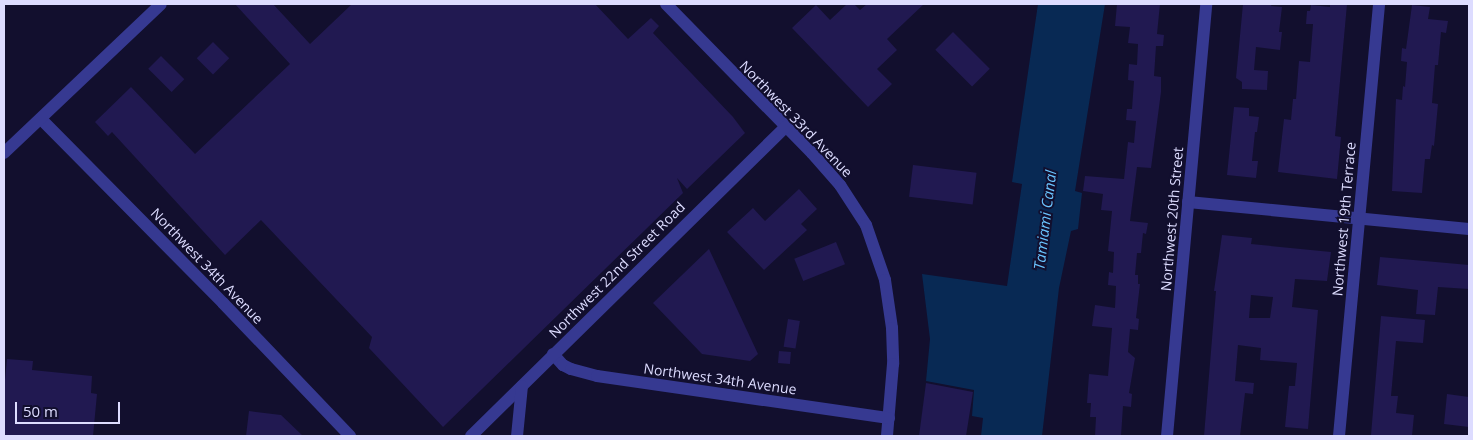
<!DOCTYPE html>
<style>
body{margin:0}
#map{position:relative;width:1473px;height:440px;overflow:hidden;background:#120f2e;font-family:"Open Sans",sans-serif}
div>[style]{position:absolute}
.water>*{inset:0;background:#082954}
.building>*{inset:0;background:#211951;transform-origin:0 0}
.minor>*{height:12px;margin:-6px;padding:0 6px;transform-origin:6px;border-radius:6px;background:#363991}
span{translate:-50% -50%;white-space:nowrap;text-align:center;line-height:1.15;-webkit-text-stroke:4px #120f2e;paint-order:stroke}
.street-label{font-size:14px;color:#dddcff}
.water-label{font-size:15px;color:#6ac4ff;font-style:italic}
.frame{position:absolute;inset:0;border:5px solid #dddcff;pointer-events:none}
.scale{position:absolute;left:15px;top:402px;width:105px;height:22px;box-sizing:border-box;border:2px solid #dddcff;border-top:0;padding-left:6px;font-size:15px;line-height:18px;white-space:nowrap;color:#dddcff;-webkit-text-stroke:4px #120f2e;paint-order:stroke}
</style>
<div id="map">
<div class="water">
<div style="clip-path:polygon(1038px 4px,1105px 4px,1075px 191px,1082px 193px,1078px 229px,1071px 231px,1059px 288px,1042px 436px,981px 436px,983px 418px,972px 416px,974px 390px,926px 381px,930px 339px,922px 274px,1007px 286px,1022px 184px,1012px 182px)"></div>
</div>
<div class="building">
<div style="clip-path:polygon(235px 4px,273px 4px,310px 44px,352px 4px,595px 4px,628px 39px,651px 18px,659px 26px,653px 33px,733px 117px,745px 133px,687px 189px,677px 178px,683px 193px,443px 427px,369px 348px,372px 337px,261px 220px,225px 255px,112px 132px,108px 136px,95px 122px,131px 87px,195px 154px,290px 64px)"></div>
<div style="clip-path:polygon(847px 4px,854px 4px,860px 10px,867px 4px,924px 4px,887px 39px,897px 50px,877px 69px,892px 84px,868px 107px,792px 28px,816px 5px,830px 20px)"></div>
<div style="clip-path:polygon(1117px 4px,1160px 4px,1157px 34px,1164px 35px,1163px 46px,1156px 46px,1154px 76px,1161px 77px,1161px 92px,1151px 168px,1137px 167px,1130px 221px,1148px 223px,1146px 234px,1143px 233px,1141px 253px,1137px 253px,1135px 275px,1138px 275px,1138px 284px,1140px 284px,1136px 318px,1139px 319px,1138px 330px,1130px 329px,1128px 352px,1135px 358px,1129px 393px,1132px 394px,1131px 407px,1123px 406px,1121px 436px,1095px 436px,1096px 417px,1090px 417px,1091px 403px,1087px 403px,1089px 374px,1108px 376px,1112px 328px,1092px 326px,1095px 305px,1115px 308px,1116px 286px,1108px 285px,1109px 272px,1113px 273px,1114px 252px,1108px 251px,1112px 211px,1101px 210px,1103px 194px,1083px 191px,1085px 176px,1124px 179px,1128px 142px,1134px 143px,1136px 121px,1126px 120px,1127px 109px,1132px 109px,1134px 81px,1128px 80px,1129px 64px,1137px 65px,1138px 44px,1128px 43px,1130px 27px,1115px 26px)"></div>
<div style="clip-path:polygon(1243px 4px,1272px 4px,1271px 6px,1282px 7px,1279px 32px,1282px 32px,1280px 50px,1256px 47px,1254px 70px,1268px 71px,1267px 90px,1242px 89px,1242px 82px,1236px 78px)"></div>
<div style="clip-path:polygon(1330px 4px,1347px 4px,1335px 136px,1341px 137px,1337px 179px,1278px 172px,1284px 119px,1291px 120px,1293px 99px,1296px 99px,1299px 61px,1310px 62px,1313px 24px,1306px 24px,1307px 11px,1310px 11px,1311px 5px,1330px 7px)"></div>
<div style="clip-path:polygon(1412px 5px,1430px 7px,1428px 19px,1448px 21px,1446px 33px,1441px 32px,1438px 65px,1435px 65px,1432px 103px,1438px 104px,1434px 146px,1432px 145px,1430px 159px,1425px 159px,1422px 193px,1392px 191px,1396px 99px,1402px 100px,1403px 86px,1405px 87px,1407px 62px,1401px 61px,1402px 48px,1406px 49px)"></div>
<div style="left:953px;top:32px;width:52px;height:25px;rotate:45deg"></div>
<div style="left:213px;top:42px;width:23px;height:23px;rotate:45deg"></div>
<div style="left:161px;top:56px;width:33px;height:18px;rotate:45deg"></div>
<div style="clip-path:polygon(1234px 107px,1249px 108px,1249px 116px,1259px 117px,1257px 132px,1255px 132px,1252px 161px,1258px 161px,1256px 178px,1227px 175px)"></div>
<div style="left:913px;top:165px;width:64px;height:32px;rotate:7deg"></div>
<div style="clip-path:polygon(799px 189px,817px 209px,801px 224px,807px 230px,764px 270px,727px 232px,753px 208px,765px 221px)"></div>
<div style="clip-path:polygon(evenodd,1222px 235px,1252px 238px,1251px 244px,1331px 252px,1327px 281px,1295px 279px,1292px 307px,1318px 310px,1308px 429px,1285px 427px,1289px 386px,1295px 386px,1297px 363px,1260px 360px,1261px 348px,1238px 345px,1235px 381px,1254px 383px,1253px 394px,1245px 393px,1240px 436px,1204px 436px,1213px 327px,1216px 291px,1214px 291px,1222px 235px,1251px 295px,1273px 297px,1270px 318px,1249px 318px,1251px 295px)"></div>
<div style="left:836px;top:242px;width:24px;height:45px;rotate:68deg"></div>
<div style="clip-path:polygon(709px 249px,758px 354px,750px 361px,702px 354px,653px 303px)"></div>
<div style="clip-path:polygon(1380px 257px,1469px 265px,1469px 289px,1438px 287px,1435px 315px,1416px 314px,1418px 290px,1377px 285px)"></div>
<div style="clip-path:polygon(1381px 316px,1425px 320px,1423px 343px,1396px 341px,1391px 396px,1398px 396px,1396px 413px,1414px 415px,1412px 436px,1371px 435px)"></div>
<div style="left:788px;top:319px;width:12px;height:28px;rotate:9deg"></div>
<div style="left:779px;top:351px;width:12px;height:12px;rotate:5deg"></div>
<div style="clip-path:polygon(7px 359px,33px 361px,32px 370px,92px 376px,91px 393px,97px 394px,93px 436px,4px 436px,4px 390px)"></div>
<div style="clip-path:polygon(926px 383px,973px 392px,966px 436px,919px 436px)"></div>
<div style="clip-path:polygon(1447px 394px,1469px 397px,1469px 427px,1444px 424px)"></div>
<div style="clip-path:polygon(249px 411px,281px 415px,303px 436px,246px 436px)"></div>
</div>
<div class="minor">
<div style="left:666px;top:4px;width:209px;rotate:45.6deg"></div>
<div style="left:812px;top:153px;width:43px;rotate:48.8deg"></div>
<div style="left:840px;top:185px;width:48px;rotate:57deg"></div>
<div style="left:866px;top:225px;width:58px;rotate:70.9deg"></div>
<div style="left:885px;top:280px;width:49px;rotate:81.7deg"></div>
<div style="left:892px;top:328px;width:36px;rotate:88deg"></div>
<div style="left:893px;top:364px;width:72px;rotate:94.8deg"></div>
<div style="left:41px;top:119px;width:259px;rotate:45.3deg"></div>
<div style="left:223px;top:303px;width:184px;rotate:46.3deg"></div>
<div style="left:4px;top:153px;width:216px;rotate:-43.5deg"></div>
<div style="left:1188px;top:202px;width:282px;rotate:5.5deg"></div>
<div style="left:553px;top:354px;width:15px;rotate:48deg"></div>
<div style="left:563px;top:365px;width:9px;rotate:27deg"></div>
<div style="left:571px;top:369px;width:27px;rotate:15deg"></div>
<div style="left:597px;top:376px;width:295px;rotate:8.2deg"></div>
<div style="left:471px;top:436px;width:442px;rotate:-44.5deg"></div>
<div style="left:517px;top:436px;width:50px;rotate:-84.3deg"></div>
<div style="left:1167px;top:436px;width:434px;rotate:-84.8deg"></div>
<div style="left:1339px;top:436px;width:434px;rotate:-84.7deg"></div>
</div>
<div class="street-label">
<span style="left:796px;top:119px;rotate:46deg">Northwest 33rd Avenue</span>
<span style="left:1172px;top:219px;rotate:-85deg">Northwest 20th Street</span>
<span style="left:1344px;top:219px;rotate:-85deg">Northwest 19th Terrace</span>
<span style="left:207px;top:266px;rotate:46deg">Northwest 34th Avenue</span>
<span style="left:617px;top:270px;rotate:-45deg">Northwest 22nd Street Road</span>
<span style="left:720px;top:379px;rotate:8deg">Northwest 34th Avenue</span>
</div>
<div class="water-label">
<span style="left:1045px;top:220px;rotate:-83deg">Tamiami Canal</span>
</div>
<div class="frame"></div>
<div class="scale">50 m</div>
</div>
